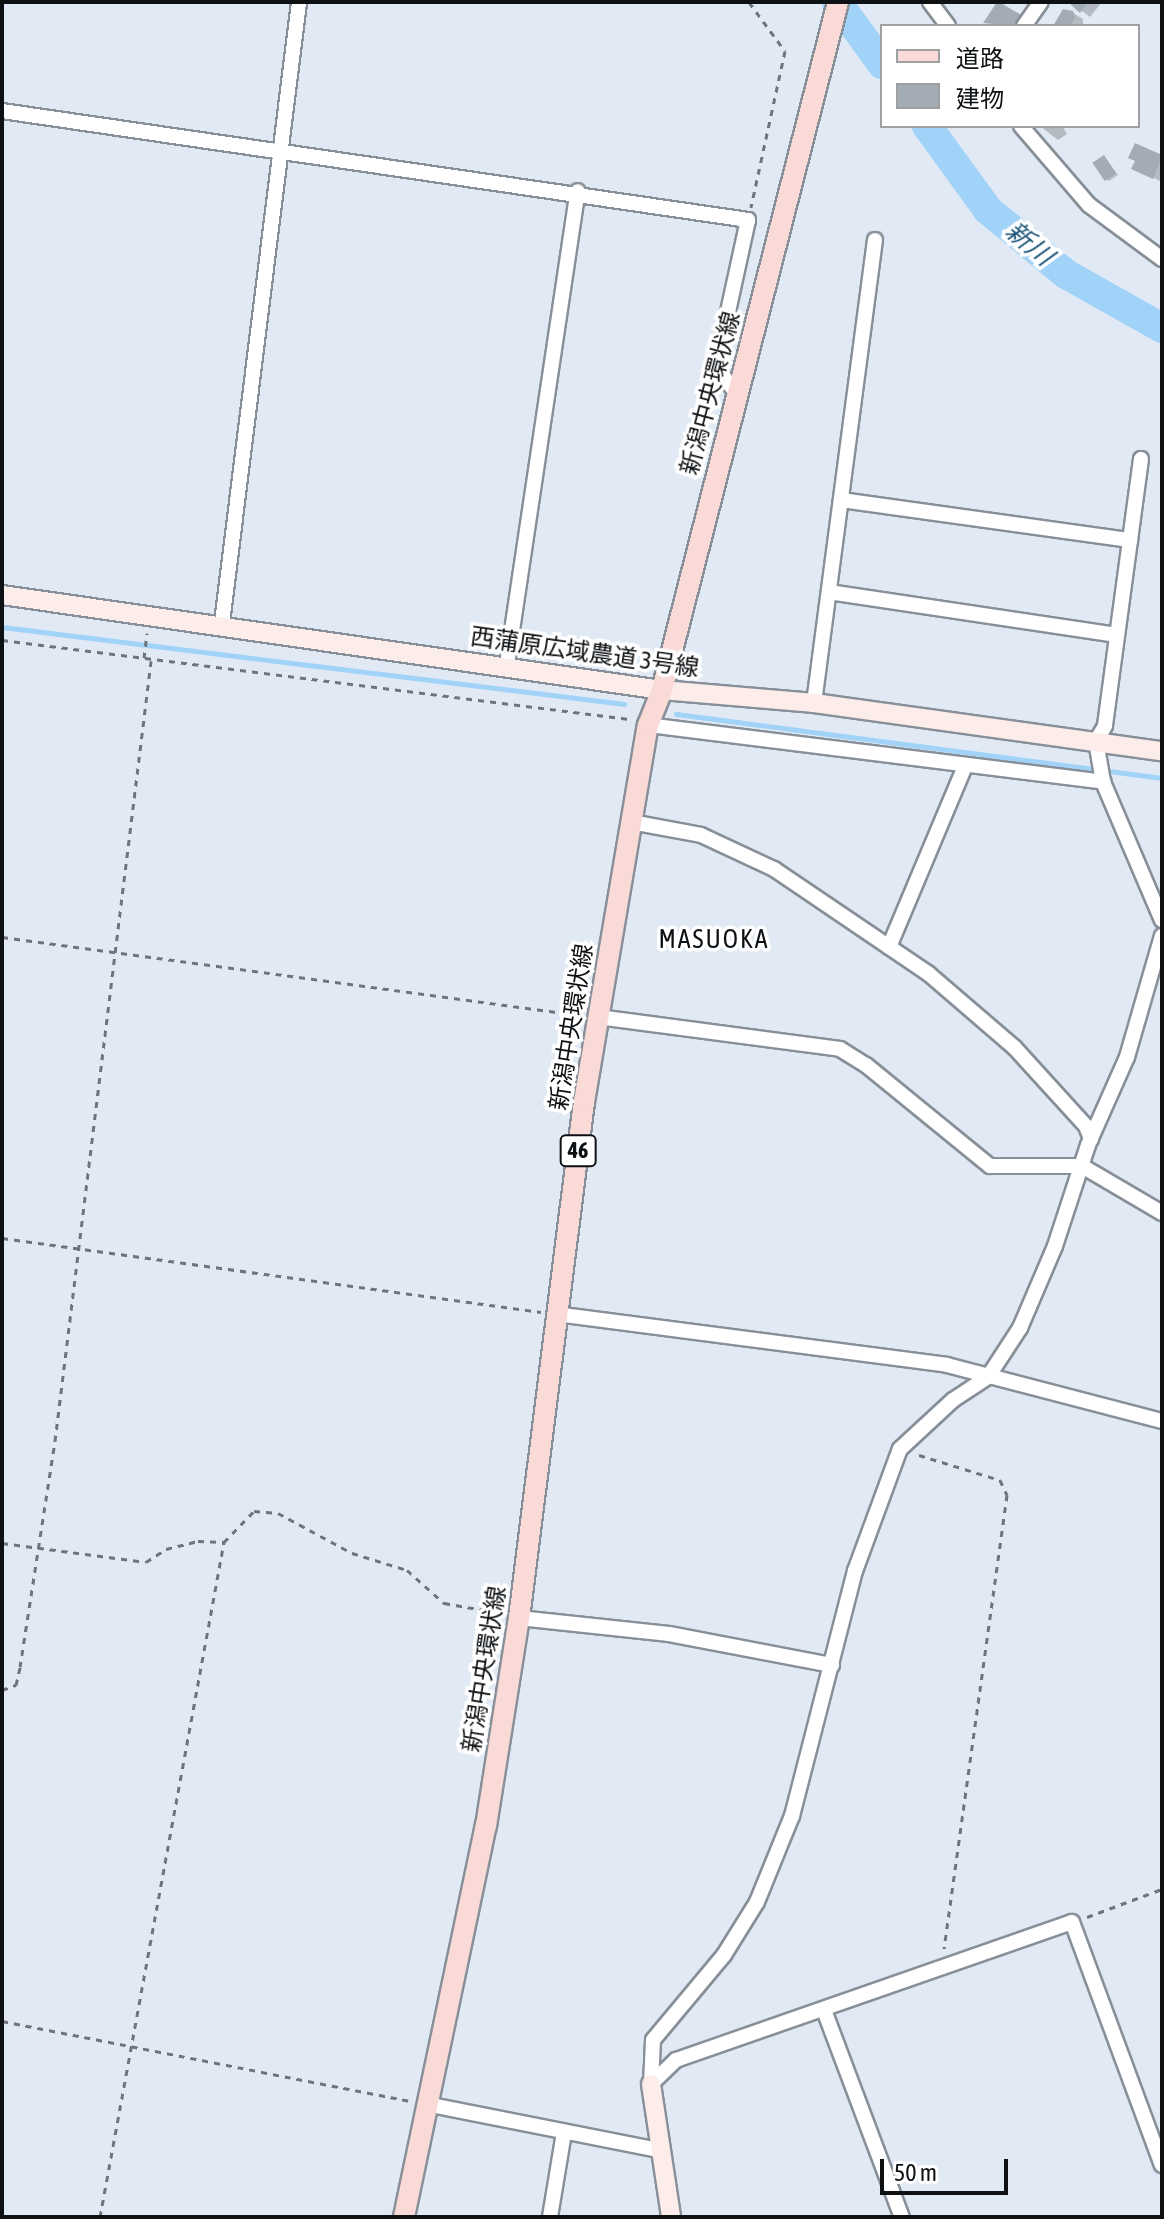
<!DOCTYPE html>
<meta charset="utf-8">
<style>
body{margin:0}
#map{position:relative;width:1164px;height:2219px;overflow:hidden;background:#e1eaf4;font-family:"Asap Condensed","Noto Sans JP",sans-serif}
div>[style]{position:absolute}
.shadow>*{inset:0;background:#0003}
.stream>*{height:5px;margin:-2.5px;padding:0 2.5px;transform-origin:2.5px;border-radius:2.5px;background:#a1d2f8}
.river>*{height:30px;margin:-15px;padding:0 15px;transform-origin:15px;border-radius:15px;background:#a1d2f8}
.building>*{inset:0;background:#a3abb5;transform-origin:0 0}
.path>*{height:3px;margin-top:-1.5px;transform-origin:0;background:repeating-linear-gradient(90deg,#6f747a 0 6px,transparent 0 12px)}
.roads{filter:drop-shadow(2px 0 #878f98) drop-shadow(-2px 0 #878f98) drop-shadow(0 2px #878f98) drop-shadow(0 -2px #878f98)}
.street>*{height:14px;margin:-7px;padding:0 7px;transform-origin:7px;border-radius:7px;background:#fff}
.secondary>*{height:18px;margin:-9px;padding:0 9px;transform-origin:9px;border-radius:9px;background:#fcedeb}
.primary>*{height:20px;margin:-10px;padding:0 10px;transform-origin:10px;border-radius:10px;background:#f9dad7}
span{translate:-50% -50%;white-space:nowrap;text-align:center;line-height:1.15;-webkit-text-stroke:7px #fff;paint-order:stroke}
.shield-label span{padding:2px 6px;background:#fff;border:2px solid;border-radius:6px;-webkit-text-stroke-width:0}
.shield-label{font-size:22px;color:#0e1114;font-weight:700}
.street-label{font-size:24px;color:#0e1114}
.water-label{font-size:26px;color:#1e557a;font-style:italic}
.neighbourhood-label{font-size:26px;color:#0e1114;letter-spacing:2px}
.frame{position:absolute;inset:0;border:4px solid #0e1114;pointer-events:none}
.legend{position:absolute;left:880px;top:24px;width:260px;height:104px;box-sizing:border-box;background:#fff;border:2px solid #9fa0a1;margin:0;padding:10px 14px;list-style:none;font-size:24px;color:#0e1114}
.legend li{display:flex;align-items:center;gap:16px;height:40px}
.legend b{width:40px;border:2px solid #9fa0a1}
.scale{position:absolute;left:880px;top:2159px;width:128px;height:36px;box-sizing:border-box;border:4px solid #0e1114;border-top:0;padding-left:10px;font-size:24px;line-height:28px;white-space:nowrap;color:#0e1114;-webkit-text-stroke:6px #fff;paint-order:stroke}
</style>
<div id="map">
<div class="shadow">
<div style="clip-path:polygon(1000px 2px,1030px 21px,1027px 26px,986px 23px)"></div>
<div style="clip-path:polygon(1070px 2px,1100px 2px,1101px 3px,1090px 17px)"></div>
<div style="clip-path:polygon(1073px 13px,1083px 19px,1083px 26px,1055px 26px)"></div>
<div style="clip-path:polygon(1040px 126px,1062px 126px,1067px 134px,1058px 140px)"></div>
<div style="clip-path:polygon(1136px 146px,1162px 158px,1162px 182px,1143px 173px)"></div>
<div style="clip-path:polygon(1104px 158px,1118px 175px,1109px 181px,1105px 179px)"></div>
</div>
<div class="stream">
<div style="left:2px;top:627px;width:627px;rotate:7.06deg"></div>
<div style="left:676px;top:714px;width:490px;rotate:7.5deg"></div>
</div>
<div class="river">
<div style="left:837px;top:2px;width:77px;rotate:54deg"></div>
<div style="left:927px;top:126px;width:104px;rotate:54deg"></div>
<div style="left:988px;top:210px;width:101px;rotate:39.4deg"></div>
<div style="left:1066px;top:274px;width:110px;rotate:29.4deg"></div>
</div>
<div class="building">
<div style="clip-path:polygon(997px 2px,1022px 15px,1015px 26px,983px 23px)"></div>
<div style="clip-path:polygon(1068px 2px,1088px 2px,1080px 13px)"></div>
<div style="clip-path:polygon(1063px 9px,1073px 11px,1075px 18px,1070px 26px,1053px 26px)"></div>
<div style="clip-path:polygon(1135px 143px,1162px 155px,1153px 179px,1131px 169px,1135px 161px,1128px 158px)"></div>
<div style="left:1104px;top:155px;width:22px;height:14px;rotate:56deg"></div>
</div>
<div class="path">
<div style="left:749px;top:2px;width:61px;rotate:53.7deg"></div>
<div style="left:785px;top:51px;width:160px;rotate:102.3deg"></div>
<div style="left:2px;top:640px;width:632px;rotate:7.18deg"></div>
<div style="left:144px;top:658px;width:25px;rotate:-83deg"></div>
<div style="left:2px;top:937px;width:582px;rotate:7.7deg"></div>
<div style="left:2px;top:1238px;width:544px;rotate:7.82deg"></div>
<div style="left:919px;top:1455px;width:85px;rotate:17.2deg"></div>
<div style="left:1000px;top:1480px;width:17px;rotate:65deg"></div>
<div style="left:1007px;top:1495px;width:458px;rotate:97.9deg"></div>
<div style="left:2px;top:1543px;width:145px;rotate:7.5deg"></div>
<div style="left:146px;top:1562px;width:24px;rotate:-33deg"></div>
<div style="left:166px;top:1549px;width:33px;rotate:-14deg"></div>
<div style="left:198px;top:1541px;width:26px;rotate:2deg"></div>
<div style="left:224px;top:1542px;width:43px;rotate:-45.9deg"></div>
<div style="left:254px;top:1511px;width:24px;rotate:5deg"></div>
<div style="left:278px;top:1513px;width:84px;rotate:28.4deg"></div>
<div style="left:352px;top:1553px;width:58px;rotate:17.2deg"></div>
<div style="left:407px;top:1570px;width:50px;rotate:41.7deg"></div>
<div style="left:444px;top:1603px;width:57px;rotate:10.1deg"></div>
<div style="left:2px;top:1690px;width:15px;rotate:-20deg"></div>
<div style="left:16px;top:1685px;width:18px;rotate:-77deg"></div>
<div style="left:20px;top:1667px;width:229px;rotate:-81.2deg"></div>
<div style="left:55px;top:1441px;width:786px;rotate:-82.98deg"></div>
<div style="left:1087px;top:1917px;width:80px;rotate:-20.5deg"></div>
<div style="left:2px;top:2021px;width:416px;rotate:11.1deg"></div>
<div style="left:100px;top:2217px;width:686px;rotate:-79.59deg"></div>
</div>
<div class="roads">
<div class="street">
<div style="left:930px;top:2px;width:30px;rotate:53deg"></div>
<div style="left:1024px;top:26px;width:29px;rotate:-55deg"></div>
<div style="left:2px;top:111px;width:754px;rotate:8.31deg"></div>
<div style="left:748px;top:220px;width:150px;rotate:102.3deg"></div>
<div style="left:716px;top:367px;width:36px;rotate:52deg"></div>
<div style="left:1021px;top:126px;width:104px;rotate:49.3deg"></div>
<div style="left:1089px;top:205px;width:91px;rotate:36.5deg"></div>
<div style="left:1141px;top:459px;width:269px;rotate:97.7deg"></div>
<div style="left:1105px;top:726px;width:17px;rotate:121deg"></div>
<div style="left:1096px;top:741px;width:42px;rotate:80.3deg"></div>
<div style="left:1103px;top:782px;width:150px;rotate:66.9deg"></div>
<div style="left:841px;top:500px;width:292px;rotate:7.9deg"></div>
<div style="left:829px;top:592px;width:291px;rotate:8.5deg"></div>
<div style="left:222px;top:623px;width:626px;rotate:-82.93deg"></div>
<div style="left:507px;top:664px;width:478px;rotate:-81.5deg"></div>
<div style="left:814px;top:703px;width:467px;rotate:-82.5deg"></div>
<div style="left:648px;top:725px;width:459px;rotate:7.1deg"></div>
<div style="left:631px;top:822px;width:71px;rotate:10.5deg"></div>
<div style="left:701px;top:835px;width:81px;rotate:25deg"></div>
<div style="left:774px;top:869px;width:187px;rotate:34.1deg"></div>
<div style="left:929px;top:974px;width:112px;rotate:40.7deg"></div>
<div style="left:1014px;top:1047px;width:107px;rotate:47.7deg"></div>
<div style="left:1086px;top:1126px;width:14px;rotate:69deg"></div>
<div style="left:889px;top:947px;width:196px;rotate:-67.2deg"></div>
<div style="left:598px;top:1017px;width:244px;rotate:7.5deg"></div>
<div style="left:840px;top:1049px;width:31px;rotate:32deg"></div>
<div style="left:866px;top:1065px;width:160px;rotate:39.2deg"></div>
<div style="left:990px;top:1166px;width:92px"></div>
<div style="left:1082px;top:1166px;width:93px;rotate:30.4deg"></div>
<div style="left:556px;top:1314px;width:394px;rotate:7.4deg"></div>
<div style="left:947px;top:1365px;width:222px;rotate:14.6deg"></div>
<div style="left:519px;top:1618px;width:151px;rotate:6.1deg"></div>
<div style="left:669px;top:1634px;width:166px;rotate:10.8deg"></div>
<div style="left:824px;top:2010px;width:221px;rotate:69.4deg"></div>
<div style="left:651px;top:2084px;width:44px;rotate:-87.4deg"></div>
<div style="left:653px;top:2040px;width:111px;rotate:-50.1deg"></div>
<div style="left:724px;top:1955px;width:62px;rotate:-58.1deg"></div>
<div style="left:757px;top:1902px;width:93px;rotate:-67.9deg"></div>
<div style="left:792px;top:1816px;width:253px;rotate:-75.6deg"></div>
<div style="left:855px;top:1571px;width:130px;rotate:-69.8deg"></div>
<div style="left:900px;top:1449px;width:72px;rotate:-42.8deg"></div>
<div style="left:953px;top:1400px;width:42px;rotate:-33.3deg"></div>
<div style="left:988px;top:1377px;width:59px;rotate:-56.9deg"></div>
<div style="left:1020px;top:1328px;width:89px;rotate:-66.9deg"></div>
<div style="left:1055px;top:1246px;width:106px;rotate:-71.9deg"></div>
<div style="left:1088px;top:1145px;width:96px;rotate:-66.1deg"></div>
<div style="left:1127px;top:1057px;width:126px;rotate:-73.9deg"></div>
<div style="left:651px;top:2084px;width:35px;rotate:-44deg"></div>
<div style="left:676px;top:2060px;width:419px;rotate:-19.2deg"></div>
<div style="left:1072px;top:1922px;width:259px;rotate:69.7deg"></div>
<div style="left:426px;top:2104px;width:237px;rotate:11.2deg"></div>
<div style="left:550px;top:2217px;width:86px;rotate:-80.6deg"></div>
</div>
<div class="secondary">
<div style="left:2px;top:595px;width:667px;rotate:8.19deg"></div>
<div style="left:662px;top:690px;width:153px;rotate:4.9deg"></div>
<div style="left:814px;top:703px;width:351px;rotate:7.9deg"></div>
<div style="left:651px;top:2084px;width:134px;rotate:81.4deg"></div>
</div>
<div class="primary">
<div style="left:404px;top:2217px;width:400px;rotate:-78.2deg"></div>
<div style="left:486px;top:1826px;width:211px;rotate:-81deg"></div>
<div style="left:519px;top:1618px;width:520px;rotate:-82.82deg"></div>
<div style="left:584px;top:1102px;width:382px;rotate:-80.4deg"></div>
<div style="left:648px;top:725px;width:38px;rotate:-68deg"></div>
<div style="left:662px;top:690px;width:710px;rotate:-75.65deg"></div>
</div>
</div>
<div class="shield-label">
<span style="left:578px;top:1151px">46</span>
</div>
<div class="street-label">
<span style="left:710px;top:393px;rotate:-75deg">新潟中央環状線</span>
<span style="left:585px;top:652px;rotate:8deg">西蒲原広域農道 3号線</span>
<span style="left:571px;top:1027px;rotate:-81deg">新潟中央環状線</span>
<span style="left:484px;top:1669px;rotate:-81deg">新潟中央環状線</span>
</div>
<div class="water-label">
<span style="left:1029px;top:244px;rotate:40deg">新川</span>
</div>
<div class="neighbourhood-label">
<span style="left:714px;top:940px">MASUOKA</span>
</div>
<div class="frame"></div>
<ul class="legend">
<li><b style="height:10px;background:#f9dad7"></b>道路</li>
<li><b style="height:22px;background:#a3abb5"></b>建物</li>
</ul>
<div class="scale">50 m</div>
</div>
